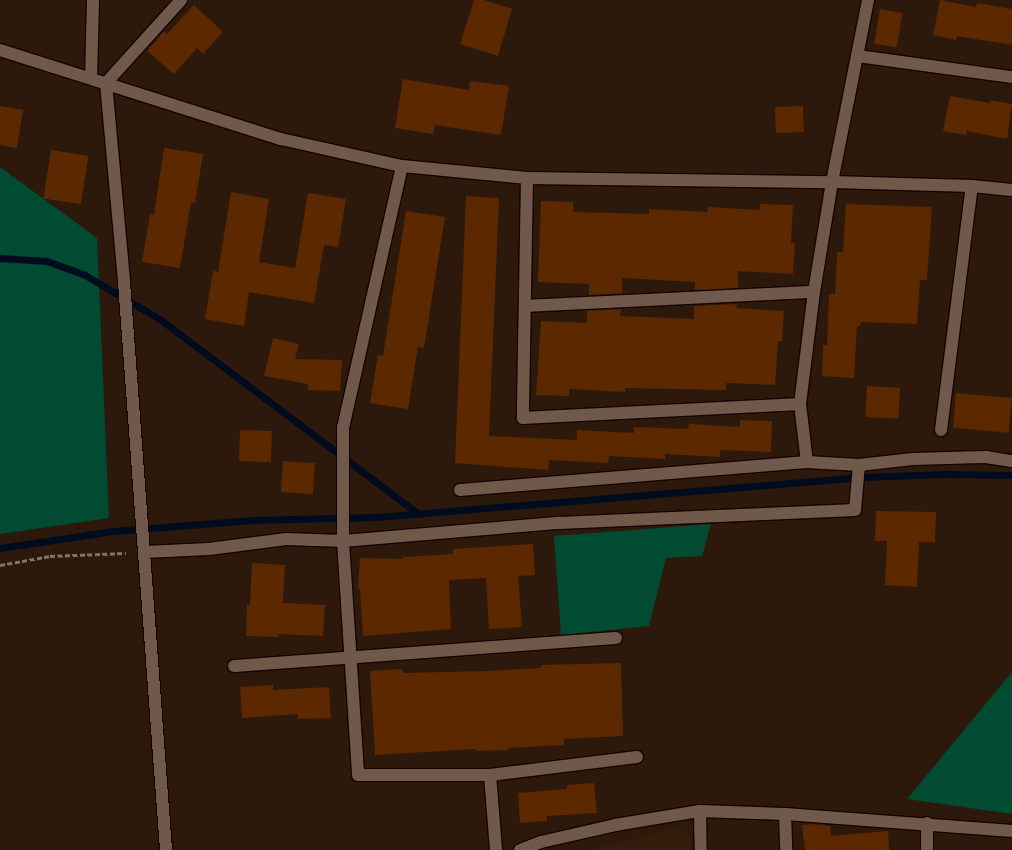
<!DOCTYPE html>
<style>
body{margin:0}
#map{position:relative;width:1012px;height:850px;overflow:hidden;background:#2c190c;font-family:Merriweather,serif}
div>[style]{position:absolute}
.built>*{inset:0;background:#351c0b}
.green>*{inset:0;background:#004b32}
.stream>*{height:7px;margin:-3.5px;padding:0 3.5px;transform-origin:3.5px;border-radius:3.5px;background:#000c1d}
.building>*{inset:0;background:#5b2800;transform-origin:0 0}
.path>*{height:3px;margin-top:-1.5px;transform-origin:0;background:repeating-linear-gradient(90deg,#837268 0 5px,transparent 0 7.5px)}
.roads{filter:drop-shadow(1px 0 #140400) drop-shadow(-1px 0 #140400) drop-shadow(0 1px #140400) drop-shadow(0 -1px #140400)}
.minor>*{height:12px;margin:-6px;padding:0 6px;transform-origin:6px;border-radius:6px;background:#70594a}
.tertiary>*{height:12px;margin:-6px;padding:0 6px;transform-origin:6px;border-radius:6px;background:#70594a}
span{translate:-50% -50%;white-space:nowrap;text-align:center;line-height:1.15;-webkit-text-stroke:4.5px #0e0603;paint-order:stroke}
</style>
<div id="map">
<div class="built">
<div style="clip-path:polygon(679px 828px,690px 834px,692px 850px,590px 850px)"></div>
</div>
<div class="green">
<div style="clip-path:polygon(0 167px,97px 238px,109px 518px,0 534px)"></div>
<div style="clip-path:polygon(711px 524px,702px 556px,666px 558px,649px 626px,561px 635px,554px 536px)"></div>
<div style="clip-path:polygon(1012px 672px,1012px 814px,907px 799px)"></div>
</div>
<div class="stream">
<div style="left:0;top:258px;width:47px;rotate:3.7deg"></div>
<div style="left:47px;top:261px;width:40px;rotate:20.2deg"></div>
<div style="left:85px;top:275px;width:88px;rotate:30.6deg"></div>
<div style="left:161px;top:320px;width:322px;rotate:37deg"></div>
<div style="left:0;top:548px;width:114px;rotate:-8.6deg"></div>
<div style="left:113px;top:531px;width:140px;rotate:-4.5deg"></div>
<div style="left:253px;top:520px;width:124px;rotate:-1.4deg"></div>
<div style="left:377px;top:517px;width:488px;rotate:-4.7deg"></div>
<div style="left:863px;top:477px;width:81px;rotate:-2.1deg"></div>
<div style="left:944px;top:474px;width:68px;rotate:0.8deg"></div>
</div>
<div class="building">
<div style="clip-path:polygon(474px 0,484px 0,512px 9px,498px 56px,460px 44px)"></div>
<div style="clip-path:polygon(940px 0,976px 7px,977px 3px,1012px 9px,1012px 45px,957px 36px,956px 40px,933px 35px)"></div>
<div style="clip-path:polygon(194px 5px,223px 32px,203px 54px,197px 48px,174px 74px,147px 51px,164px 31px,167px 34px)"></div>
<div style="left:880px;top:9px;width:23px;height:35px;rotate:10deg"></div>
<div style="clip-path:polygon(403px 79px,469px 90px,470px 81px,509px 86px,501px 135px,435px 125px,433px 134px,395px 128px)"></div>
<div style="clip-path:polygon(950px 96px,990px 103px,990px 100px,1012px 104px,1007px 139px,967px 131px,966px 135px,943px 131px)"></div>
<div style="clip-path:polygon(0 106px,23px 110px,17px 148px,0 145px)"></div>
<div style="left:803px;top:106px;width:26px;height:28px;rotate:88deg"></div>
<div style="clip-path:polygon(164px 148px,203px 154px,195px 203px,191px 202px,180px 268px,142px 262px,150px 214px,154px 215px)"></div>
<div style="left:51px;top:150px;width:38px;height:49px;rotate:9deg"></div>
<div style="clip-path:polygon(231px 192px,269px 199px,259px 262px,295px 268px,308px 193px,346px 199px,338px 247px,324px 245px,314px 303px,249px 292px,244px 326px,205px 319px,213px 271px,218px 272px)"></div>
<div style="clip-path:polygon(466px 196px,499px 198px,489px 436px,577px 440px,577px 430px,634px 433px,634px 427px,688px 429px,689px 424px,740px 427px,740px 420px,772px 421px,771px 452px,720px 450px,720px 457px,665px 454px,665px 459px,609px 456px,608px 463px,549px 460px,548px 470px,455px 463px)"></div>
<div style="clip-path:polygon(541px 201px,573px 202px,573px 212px,649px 214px,649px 209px,707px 212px,708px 207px,760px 210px,760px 204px,793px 205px,791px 243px,795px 243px,793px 274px,738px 271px,738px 288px,695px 290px,695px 282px,622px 278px,622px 293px,589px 295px,589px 284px,538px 282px)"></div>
<div style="clip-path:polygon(846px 204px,932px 207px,927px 280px,920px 280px,917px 324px,861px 322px,860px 326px,857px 326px,854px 378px,822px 376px,823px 345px,827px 345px,829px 294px,835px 294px,837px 252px,843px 252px)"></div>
<div style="clip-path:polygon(406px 211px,445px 217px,424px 348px,418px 347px,408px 409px,370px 403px,378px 355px,383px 356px)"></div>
<div style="clip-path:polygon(737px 304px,736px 308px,784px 311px,782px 341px,778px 341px,775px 385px,726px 383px,726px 390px,625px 388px,625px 392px,569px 389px,569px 396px,536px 395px,541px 321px,587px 323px,587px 311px,621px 309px,620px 316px,694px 319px,694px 306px)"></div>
<div style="clip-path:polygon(273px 338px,299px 344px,295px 359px,342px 360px,340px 391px,308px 390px,308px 384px,264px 376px)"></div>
<div style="left:867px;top:386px;width:33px;height:31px;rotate:3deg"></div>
<div style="left:956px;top:393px;width:56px;height:35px;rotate:5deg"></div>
<div style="left:240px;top:430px;width:32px;height:31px;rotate:2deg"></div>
<div style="left:283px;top:461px;width:32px;height:31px;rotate:4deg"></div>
<div style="clip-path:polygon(876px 511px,936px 512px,935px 542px,919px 542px,917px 587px,885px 585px,887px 541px,875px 541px)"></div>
<div style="clip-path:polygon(533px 544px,535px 575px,518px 576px,522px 627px,489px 629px,486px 578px,449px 580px,451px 629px,363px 636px,360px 589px,358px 589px,360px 558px,403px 559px,403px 557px,453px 554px,453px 549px)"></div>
<div style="clip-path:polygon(252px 563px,285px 565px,283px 603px,325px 605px,323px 636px,278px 634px,278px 637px,246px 636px,247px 605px,250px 605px)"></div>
<div style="clip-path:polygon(621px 663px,623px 736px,564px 739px,564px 745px,508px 748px,508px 750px,476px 751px,475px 749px,375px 755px,370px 671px,402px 669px,403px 673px,488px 671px,541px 668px,541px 665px)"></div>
<div style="clip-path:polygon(273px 685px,273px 690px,329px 687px,331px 718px,298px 719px,298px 714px,242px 718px,240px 687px)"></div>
<div style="clip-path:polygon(594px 783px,597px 813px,547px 816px,547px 821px,520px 823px,518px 793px,567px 789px,567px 785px)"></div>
<div style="clip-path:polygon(811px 824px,830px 826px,831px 836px,888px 831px,889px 850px,805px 850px,802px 825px)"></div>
</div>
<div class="path">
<div style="left:0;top:565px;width:51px;rotate:-10.2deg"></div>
<div style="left:50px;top:556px;width:76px;rotate:-2.3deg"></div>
</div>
<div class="roads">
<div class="minor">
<div style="left:858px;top:56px;width:155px;rotate:7.8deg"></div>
<div style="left:91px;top:78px;width:78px;rotate:-88.5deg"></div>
<div style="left:106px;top:83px;width:112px;rotate:-47.9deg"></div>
<div style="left:402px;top:166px;width:268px;rotate:102.7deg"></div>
<div style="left:343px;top:427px;width:114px;rotate:90deg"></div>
<div style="left:343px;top:541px;width:234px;rotate:86.3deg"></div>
<div style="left:358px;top:775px;width:132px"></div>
<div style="left:490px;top:775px;width:148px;rotate:-7deg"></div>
<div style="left:527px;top:178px;width:240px;rotate:91deg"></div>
<div style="left:523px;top:418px;width:277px;rotate:-2.9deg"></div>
<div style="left:525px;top:306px;width:289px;rotate:-2.8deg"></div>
<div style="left:941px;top:430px;width:246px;rotate:-82.8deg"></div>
<div style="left:859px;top:465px;width:54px;rotate:-6.3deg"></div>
<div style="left:913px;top:459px;width:73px;rotate:-1.6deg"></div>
<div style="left:986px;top:457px;width:26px;rotate:9deg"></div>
<div style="left:460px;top:490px;width:348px;rotate:-4.6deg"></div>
<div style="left:807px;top:462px;width:58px;rotate:-96.9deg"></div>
<div style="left:800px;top:404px;width:113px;rotate:-82.9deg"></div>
<div style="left:814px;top:292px;width:111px;rotate:-80.7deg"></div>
<div style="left:832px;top:182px;width:186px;rotate:-78.8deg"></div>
<div style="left:145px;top:552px;width:64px;rotate:-2.7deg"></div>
<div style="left:209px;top:549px;width:78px;rotate:-7.4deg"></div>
<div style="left:286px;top:539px;width:57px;rotate:2deg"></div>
<div style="left:343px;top:541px;width:217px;rotate:-4.8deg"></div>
<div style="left:559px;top:523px;width:296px;rotate:-2.5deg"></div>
<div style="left:855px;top:510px;width:45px;rotate:-84.9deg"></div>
<div style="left:859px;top:465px;width:52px;rotate:-176.7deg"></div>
<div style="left:234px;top:666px;width:383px;rotate:-4.2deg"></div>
<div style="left:490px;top:775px;width:75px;rotate:85.4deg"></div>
<div style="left:700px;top:811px;width:39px;rotate:89deg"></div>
<div style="left:785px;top:814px;width:36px;rotate:88deg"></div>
<div style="left:927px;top:823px;width:27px;rotate:90deg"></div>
<div style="left:520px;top:850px;width:22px;rotate:-21deg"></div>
<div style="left:541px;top:842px;width:76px;rotate:-12.9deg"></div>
<div style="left:615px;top:825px;width:86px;rotate:-9.4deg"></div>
<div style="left:700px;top:811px;width:85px;rotate:2deg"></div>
<div style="left:785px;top:814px;width:228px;rotate:4.3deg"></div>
</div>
<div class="tertiary">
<div style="left:0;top:50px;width:295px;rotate:17.6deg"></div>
<div style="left:281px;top:139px;width:124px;rotate:12.6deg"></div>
<div style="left:402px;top:166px;width:126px;rotate:5.5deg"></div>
<div style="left:527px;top:178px;width:305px;rotate:0.8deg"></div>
<div style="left:832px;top:182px;width:140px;rotate:1.6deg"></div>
<div style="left:972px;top:186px;width:40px;rotate:5.7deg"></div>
<div style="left:106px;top:83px;width:200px;rotate:84.8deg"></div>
<div style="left:124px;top:282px;width:570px;rotate:85.77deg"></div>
</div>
</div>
</div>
